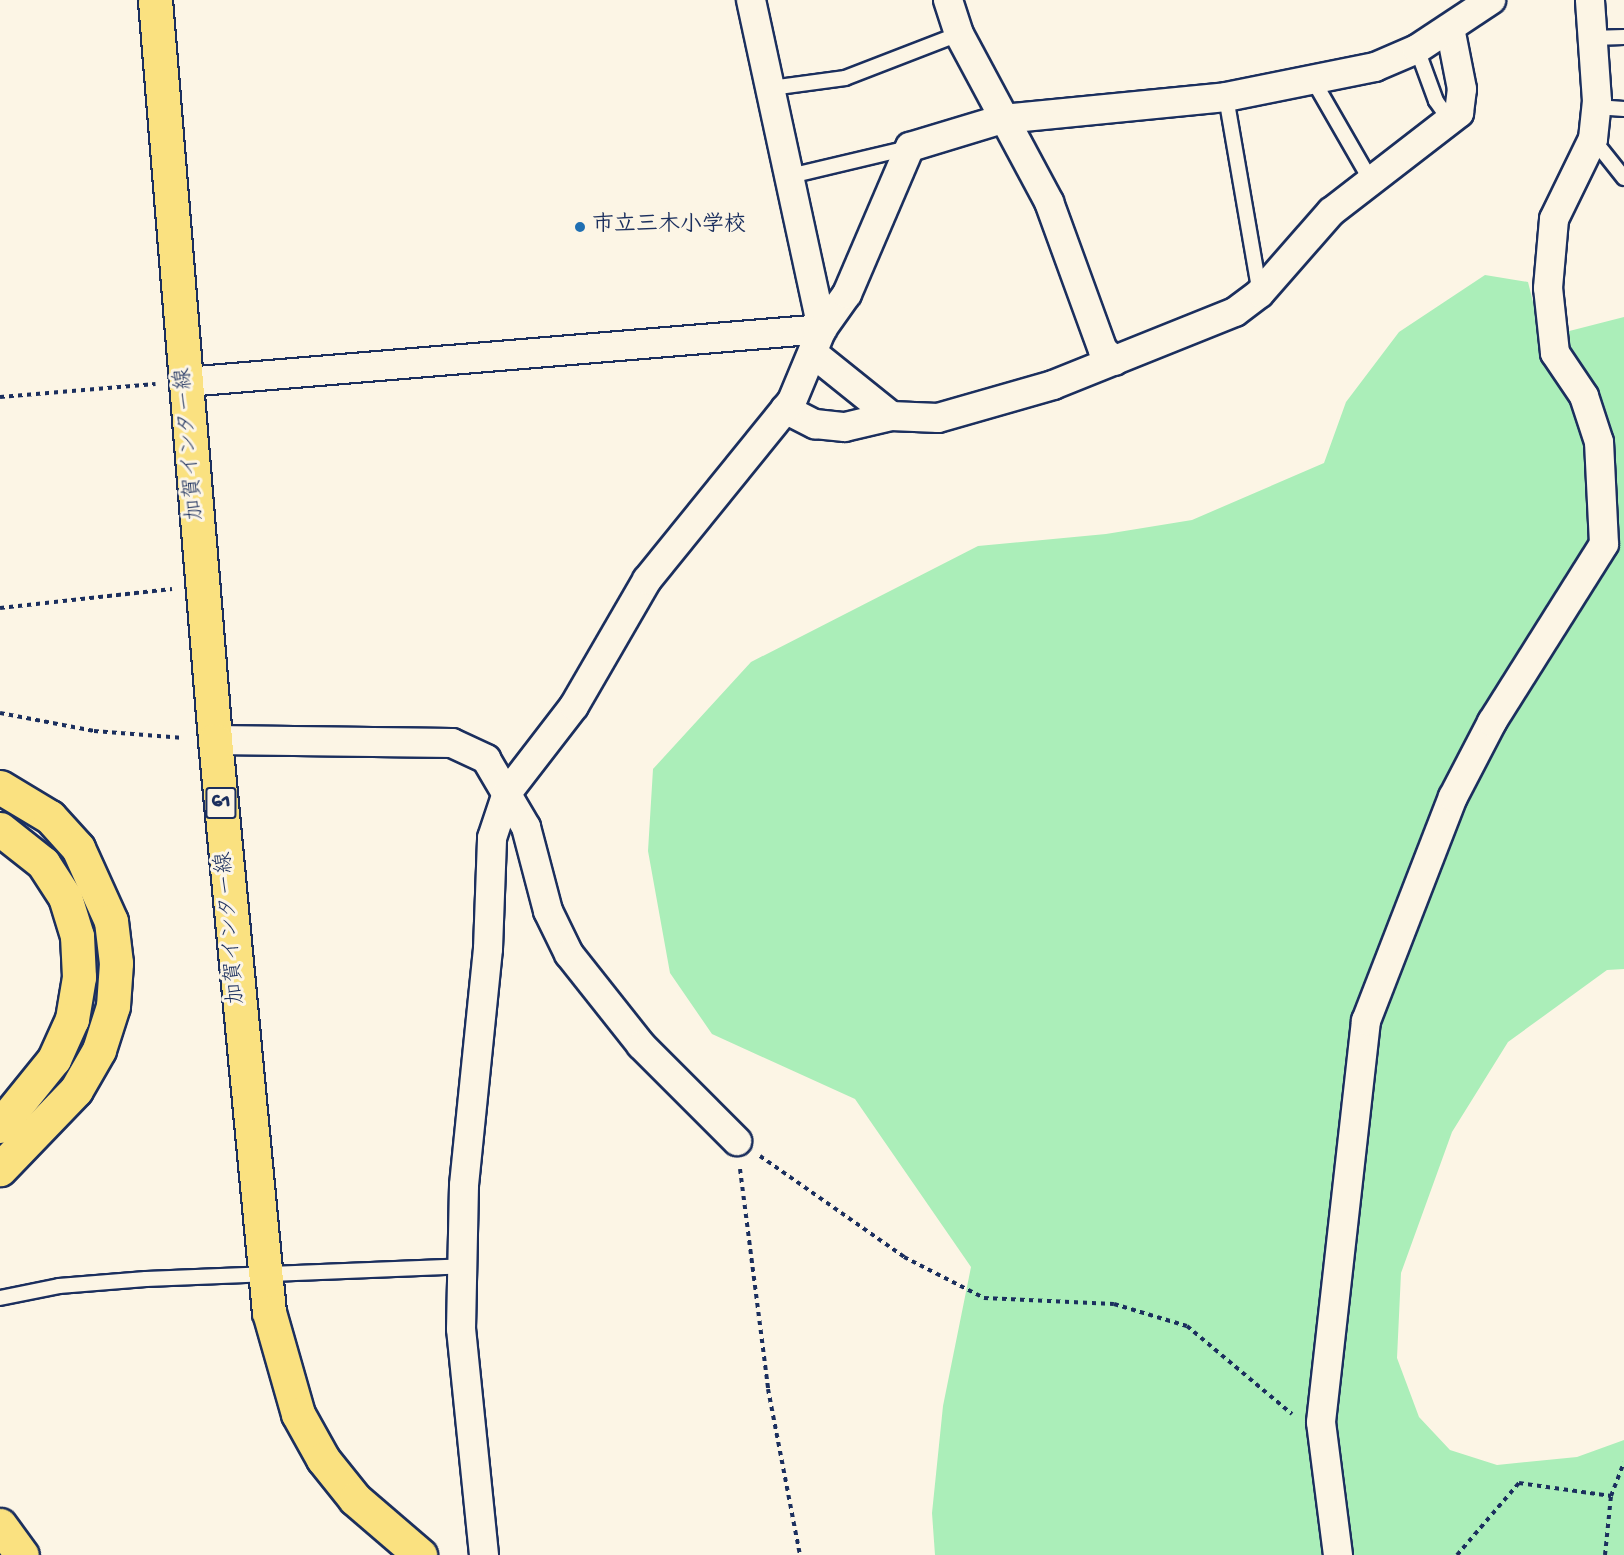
<!DOCTYPE html>
<meta charset="utf-8">
<style>
body{margin:0}
#map{position:relative;width:1624px;height:1555px;overflow:hidden;background:#fcf5e5;font-family:"Gochi Hand","Klee One",sans-serif}
div>[style]{position:absolute}
.green>*{inset:0;background:#abeeb9}
.path>*{height:4px;margin-top:-2px;transform-origin:0;background:repeating-linear-gradient(90deg,#1b2f5e 0 4.5px,transparent 0 9px)}
.roads{filter:drop-shadow(2px 0 #1b2f5e) drop-shadow(-2px 0 #1b2f5e) drop-shadow(0 2px #1b2f5e) drop-shadow(0 -2px #1b2f5e)}
.service>*{height:14px;margin:-7px;padding:0 7px;transform-origin:7px;border-radius:7px;background:#fcf5e5}
.minor>*{height:28px;margin:-14px;padding:0 14px;transform-origin:14px;border-radius:14px;background:#fcf5e5}
.primary>*{height:33px;margin:-16.5px;padding:0 16.5px;transform-origin:16.5px;border-radius:16.5px;background:#fae180}
.motorway>*{height:33px;margin:-16.5px;padding:0 16.5px;transform-origin:16.5px;border-radius:16.5px;background:#fae180}
.dots>*{width:16px;height:16px;translate:-50% -50%;box-sizing:border-box;border:3px solid #fcf5e5;border-radius:50%}
span{translate:-50% -50%;white-space:nowrap;text-align:center;line-height:1.15;-webkit-text-stroke:6px #fcf5e5;paint-order:stroke}
.shield-label span{padding:2px 4px;background:#fcf5e5;border:2px solid;border-radius:4px;-webkit-text-stroke-width:0}
.shield-label{font-size:21px;color:#1b2f5e;font-weight:700}
.poi-label{font-size:22px;color:#1b2f5e;font-weight:700}
.left{translate:0 -50%;text-align:left}
.street-label{font-size:22px;color:#1b2f5e}
</style>
<div id="map">
<div class="green">
<div style="clip-path:polygon(1485px 275px,1528px 282px,1542px 338px,1624px 317px,1624px 969px,1607px 970px,1508px 1042px,1452px 1132px,1401px 1273px,1397px 1358px,1419px 1417px,1450px 1450px,1497px 1465px,1577px 1457px,1624px 1440px,1624px 1555px,935px 1555px,932px 1513px,943px 1406px,971px 1267px,855px 1099px,712px 1034px,670px 973px,648px 851px,653px 769px,751px 662px,978px 546px,1106px 534px,1192px 520px,1324px 463px,1346px 402px,1399px 332px)"></div>
</div>
<div class="path">
<div style="left:0;top:397px;width:156px;rotate:-4.8deg"></div>
<div style="left:0;top:608px;width:173px;rotate:-6.3deg"></div>
<div style="left:0;top:713px;width:96px;rotate:10.8deg"></div>
<div style="left:94px;top:731px;width:90px;rotate:4.4deg"></div>
<div style="left:760px;top:1156px;width:176px;rotate:35deg"></div>
<div style="left:904px;top:1257px;width:90px;rotate:27.1deg"></div>
<div style="left:984px;top:1298px;width:130px;rotate:2.6deg"></div>
<div style="left:1114px;top:1304px;width:76px;rotate:16.8deg"></div>
<div style="left:1187px;top:1326px;width:137px;rotate:40deg"></div>
<div style="left:740px;top:1169px;width:222px;rotate:82.7deg"></div>
<div style="left:768px;top:1389px;width:169px;rotate:79.1deg"></div>
<div style="left:1457px;top:1555px;width:95px;rotate:-49.3deg"></div>
<div style="left:1519px;top:1483px;width:93px;rotate:8deg"></div>
<div style="left:1605px;top:1555px;width:59px;rotate:-84.2deg"></div>
<div style="left:1611px;top:1496px;width:36px;rotate:-69deg"></div>
</div>
<div class="roads">
<div class="service">
<div style="left:1592px;top:38px;width:32px;rotate:-2deg"></div>
<div style="left:1417px;top:49px;width:55px;rotate:69.9deg"></div>
<div style="left:1436px;top:101px;width:24px;rotate:54deg"></div>
<div style="left:1313px;top:80px;width:114px;rotate:60.1deg"></div>
<div style="left:771px;top:88px;width:75px;rotate:-7.7deg"></div>
<div style="left:845px;top:78px;width:122px;rotate:-21.1deg"></div>
<div style="left:1226px;top:97px;width:199px;rotate:80.2deg"></div>
<div style="left:1596px;top:107px;width:28px;rotate:4deg"></div>
<div style="left:1593px;top:139px;width:50px;rotate:51.5deg"></div>
<div style="left:790px;top:176px;width:121px;rotate:-13.3deg"></div>
<div style="left:0;top:1298px;width:60px;rotate:-11.5deg"></div>
<div style="left:59px;top:1286px;width:87px;rotate:-4.6deg"></div>
<div style="left:146px;top:1279px;width:318px;rotate:-2.3deg"></div>
</div>
<div class="minor">
<div style="left:751px;top:0;width:337px;rotate:77.8deg"></div>
<div style="left:948px;top:0;width:36px;rotate:72deg"></div>
<div style="left:959px;top:34px;width:191px;rotate:61.8deg"></div>
<div style="left:1049px;top:202px;width:158px;rotate:70deg"></div>
<div style="left:1103px;top:350px;width:16px;rotate:43deg"></div>
<div style="left:814px;top:354px;width:99px;rotate:38.8deg"></div>
<div style="left:891px;top:416px;width:47px;rotate:2.4deg"></div>
<div style="left:938px;top:418px;width:120px;rotate:-16deg"></div>
<div style="left:1053px;top:385px;width:196px;rotate:-21.9deg"></div>
<div style="left:1235px;top:312px;width:31px;rotate:-37deg"></div>
<div style="left:1260px;top:293px;width:108px;rotate:-48.8deg"></div>
<div style="left:1331px;top:212px;width:162px;rotate:-37.7deg"></div>
<div style="left:1459px;top:113px;width:24px;rotate:-83deg"></div>
<div style="left:1462px;top:89px;width:62px;rotate:-101.1deg"></div>
<div style="left:186px;top:382px;width:638px;rotate:-4.76deg"></div>
<div style="left:785px;top:409px;width:34px;rotate:27deg"></div>
<div style="left:815px;top:424px;width:30px;rotate:6deg"></div>
<div style="left:845px;top:427px;width:47px;rotate:-13.4deg"></div>
<div style="left:215px;top:740px;width:237px;rotate:0.7deg"></div>
<div style="left:452px;top:743px;width:38px;rotate:25deg"></div>
<div style="left:486px;top:759px;width:79px;rotate:59.5deg"></div>
<div style="left:526px;top:827px;width:87px;rotate:75.3deg"></div>
<div style="left:548px;top:911px;width:48px;rotate:64deg"></div>
<div style="left:569px;top:954px;width:116px;rotate:51.6deg"></div>
<div style="left:641px;top:1045px;width:136px;rotate:45deg"></div>
<div style="left:484px;top:1555px;width:227px;rotate:-95.8deg"></div>
<div style="left:461px;top:1329px;width:144px;rotate:-88.8deg"></div>
<div style="left:464px;top:1185px;width:237px;rotate:-84.2deg"></div>
<div style="left:488px;top:949px;width:111px;rotate:-87.9deg"></div>
<div style="left:492px;top:838px;width:47px;rotate:-71.6deg"></div>
<div style="left:507px;top:793px;width:110px;rotate:-52.4deg"></div>
<div style="left:574px;top:706px;width:146px;rotate:-59.9deg"></div>
<div style="left:647px;top:580px;width:230px;rotate:-51deg"></div>
<div style="left:792px;top:401px;width:78px;rotate:-67.4deg"></div>
<div style="left:822px;top:329px;width:43px;rotate:-54.5deg"></div>
<div style="left:847px;top:294px;width:160px;rotate:-66.8deg"></div>
<div style="left:910px;top:147px;width:97px;rotate:-16.8deg"></div>
<div style="left:1003px;top:119px;width:224px;rotate:-5.6deg"></div>
<div style="left:1226px;top:97px;width:152px;rotate:-11.4deg"></div>
<div style="left:1375px;top:67px;width:46px;rotate:-23.2deg"></div>
<div style="left:1417px;top:49px;width:89px;rotate:-33.5deg"></div>
<div style="left:1338px;top:1555px;width:134px;rotate:-97.3deg"></div>
<div style="left:1321px;top:1422px;width:404px;rotate:-83.6deg"></div>
<div style="left:1366px;top:1021px;width:240px;rotate:-68.8deg"></div>
<div style="left:1453px;top:797px;width:85px;rotate:-62.5deg"></div>
<div style="left:1492px;top:722px;width:210px;rotate:-57.8deg"></div>
<div style="left:1604px;top:544px;width:102px;rotate:-92.8deg"></div>
<div style="left:1599px;top:442px;width:48px;rotate:-108.1deg"></div>
<div style="left:1584px;top:396px;width:52px;rotate:-124deg"></div>
<div style="left:1555px;top:353px;width:65px;rotate:-96.1deg"></div>
<div style="left:1548px;top:288px;width:69px;rotate:-85deg"></div>
<div style="left:1554px;top:219px;width:89px;rotate:-64deg"></div>
<div style="left:1593px;top:139px;width:38px;rotate:-84deg"></div>
<div style="left:1597px;top:101px;width:101px;rotate:-94deg"></div>
</div>
<div class="primary">
<div style="left:155px;top:0;width:742px;rotate:85.36deg"></div>
<div style="left:215px;top:740px;width:575px;rotate:84.61deg"></div>
<div style="left:269px;top:1312px;width:106px;rotate:74.1deg"></div>
<div style="left:298px;top:1414px;width:51px;rotate:60.9deg"></div>
<div style="left:323px;top:1459px;width:51px;rotate:51.3deg"></div>
<div style="left:355px;top:1499px;width:86px;rotate:40.7deg"></div>
</div>
<div class="motorway">
<div style="left:0;top:787px;width:58px;rotate:31deg"></div>
<div style="left:50px;top:817px;width:42px;rotate:47.9deg"></div>
<div style="left:78px;top:848px;width:80px;rotate:65.7deg"></div>
<div style="left:111px;top:921px;width:42px;rotate:83.2deg"></div>
<div style="left:116px;top:963px;width:43px;rotate:94deg"></div>
<div style="left:113px;top:1006px;width:46px;rotate:107.7deg"></div>
<div style="left:99px;top:1050px;width:46px;rotate:119.9deg"></div>
<div style="left:76px;top:1090px;width:110px;rotate:133.9deg"></div>
<div style="left:0;top:829px;width:55px;rotate:38.3deg"></div>
<div style="left:43px;top:863px;width:40px;rotate:57.1deg"></div>
<div style="left:65px;top:897px;width:41px;rotate:72.9deg"></div>
<div style="left:77px;top:936px;width:41px;rotate:87.2deg"></div>
<div style="left:79px;top:977px;width:43px;rotate:99.5deg"></div>
<div style="left:72px;top:1019px;width:44px;rotate:114.2deg"></div>
<div style="left:54px;top:1059px;width:86px;rotate:128.9deg"></div>
<div style="left:0;top:1525px;width:37px;rotate:54deg"></div>
</div>
</div>
<div class="dots">
<div style="left:580px;top:227px;background:#1f6fb2"></div>
</div>
<div class="shield-label">
<span style="left:221px;top:803px">61</span>
</div>
<div class="poi-label">
<span class="left" style="left:592px;top:227px">市立三木小学校</span>
</div>
<div class="street-label">
<span style="left:191px;top:444px;rotate:-95deg">加賀インター線</span>
<span style="left:232px;top:928px;rotate:-95deg">加賀インター線</span>
</div>
</div>
